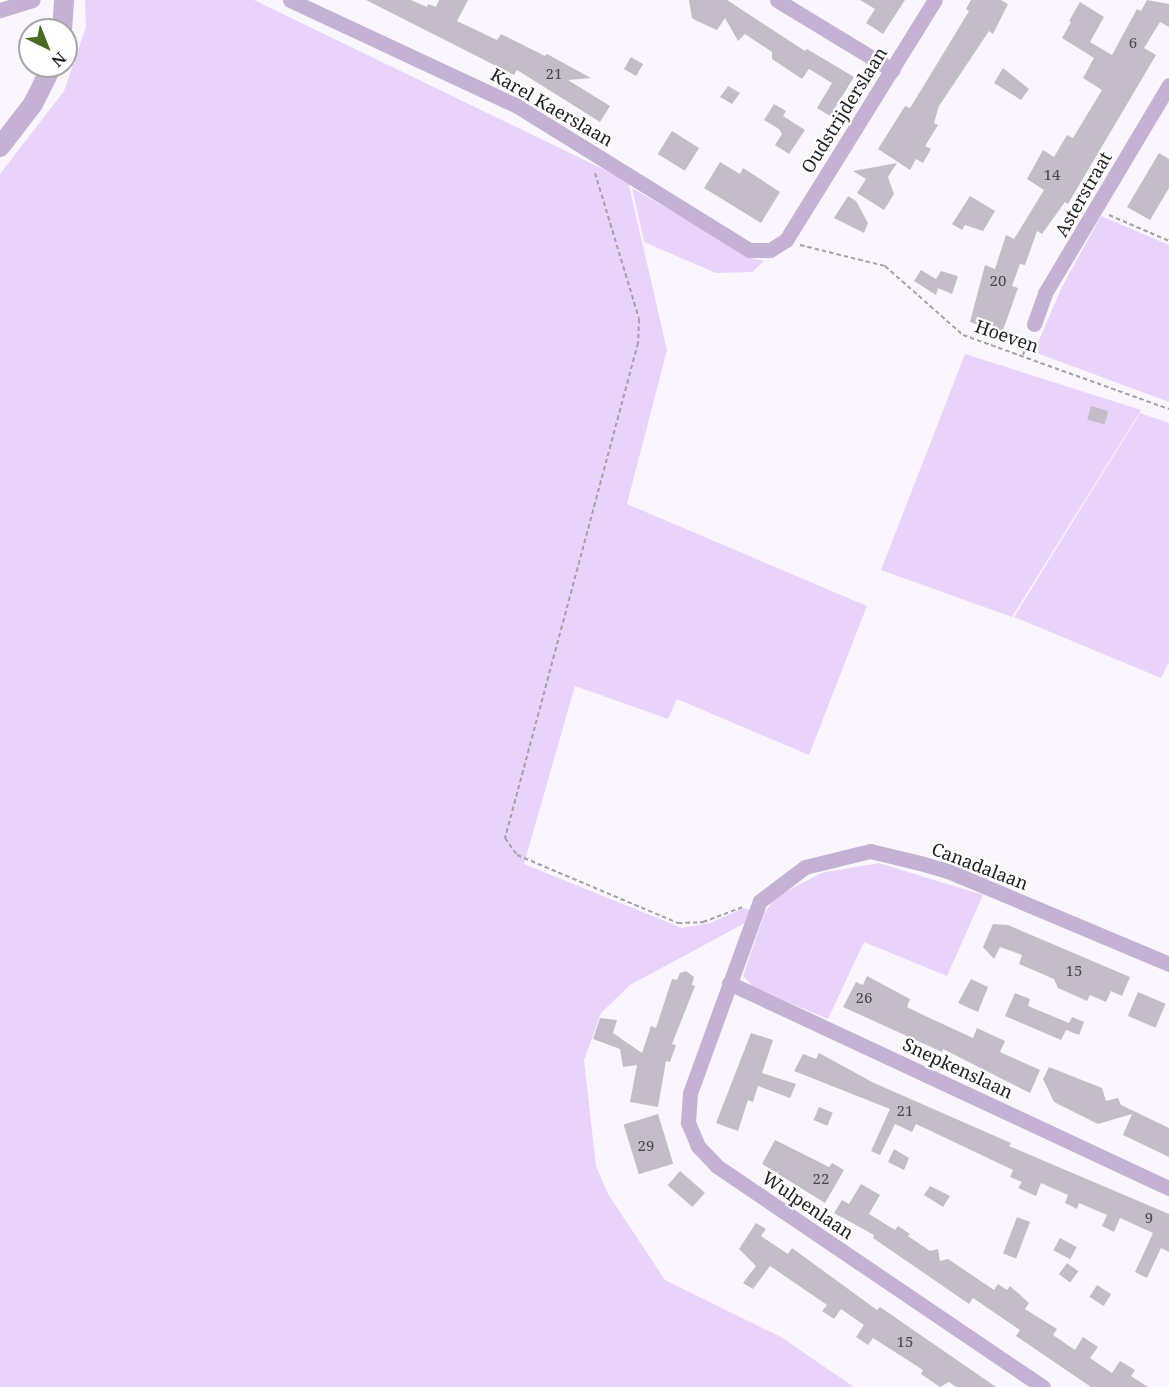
<!DOCTYPE html>
<style>
body{margin:0}
#map{position:relative;width:1169px;height:1387px;overflow:hidden;background:#faf6fd;font-family:"Noto Serif",serif}
div>[style]{position:absolute}
.green>*{inset:0;background:#ead3fb}
.building>*{inset:0;background:#c4bdc9;transform-origin:0 0}
.path>*{height:2px;margin-top:-1px;transform-origin:0;background:repeating-linear-gradient(90deg,#a3a0a6 0 4.5px,transparent 0 7.5px)}
.minor>*{height:15px;margin:-7.5px;padding:0 7.5px;transform-origin:7.5px;border-radius:7.5px;background:#c4b1d3}
.tertiary>*{height:20px;margin:-10px;padding:0 10px;transform-origin:10px;border-radius:10px;background:#c4b1d3}
span{translate:-50% -50%;white-space:nowrap;text-align:center;line-height:1.15;-webkit-text-stroke:4.5px #fff;paint-order:stroke}
.number-label{font-size:15px;color:#49464c}
.number-label span{-webkit-text-stroke-width:0}
.street-label{font-size:18px;color:#201e22}
.north{position:absolute;left:18px;top:18px;width:60px;height:60px;box-sizing:border-box;background:#fff;border:2px solid #a6a5a7;border-radius:50%;rotate:137deg;font-size:16px;font-weight:700;line-height:24px;text-align:center;color:#201e22}
.north::after{content:'';display:block;margin:auto;width:21px;height:27px;background:#496a21;clip-path:polygon(50% 0,100% 100%,50% 72%,0 100%)}
</style>
<div id="map">
<div class="green">
<div style="clip-path:polygon(85px 0,254px 0,628px 181px,667px 350px,627px 504px,867px 606px,809px 755px,677px 699px,668px 719px,575px 686px,524px 864px,682px 928px,710px 923px,744px 908px,750px 910px,745px 923px,630px 985px,601px 1013px,584px 1060px,596px 1166px,608px 1194px,665px 1280px,781px 1337px,854px 1387px,0 1387px,0 174px,64px 91px,86px 27px)"></div>
<div style="clip-path:polygon(632px 188px,754px 259px,764px 261px,752px 272px,716px 273px,644px 242px)"></div>
<div style="clip-path:polygon(1101px 216px,1169px 245px,1169px 402px,1034px 352px,1061px 289px)"></div>
<div style="clip-path:polygon(965px 354px,1141px 410px,1012px 617px,881px 570px)"></div>
<div style="clip-path:polygon(1140px 413px,1169px 423px,1169px 662px,1161px 678px,1014px 617px)"></div>
<div style="clip-path:polygon(879px 863px,983px 895px,947px 976px,864px 942px,828px 1019px,754px 988px,743px 976px,765px 912px,776px 897px,821px 873px)"></div>
</div>
<div class="building">
<div style="clip-path:polygon(366px 0,411px 0,427px 7px,428px 4px,436px 7px,439px 0,468px 0,457px 21px,497px 40px,501px 34px,545px 56px,547px 54px,591px 78px,568px 80px,610px 106px,600px 122px,517px 70px,514px 75px)"></div>
<div style="clip-path:polygon(689px 0,727px 0,805px 51px,807px 49px,854px 77px,830px 116px,817px 108px,832px 83px,809px 69px,802px 79px,772px 59px,772px 52px,745px 34px,738px 41px,725px 18px,717px 30px,697px 21px,692px 18px)"></div>
<div style="clip-path:polygon(860px 0,905px 0,883px 34px,866px 23px,875px 9px)"></div>
<div style="clip-path:polygon(971px 0,1001px 0,1008px 4px,993px 34px,989px 31px,939px 106px,934px 123px,938px 125px,925px 146px,931px 149px,923px 163px,916px 159px,910px 170px,878px 149px,905px 106px,910px 108px,926px 82px,969px 11px,966px 9px)"></div>
<div style="clip-path:polygon(1147px 0,1169px 4px,1169px 27px,1160px 22px,1144px 48px,1156px 55px,1068px 204px,1065px 202px,1042px 234px,1037px 231px,1025px 265px,1020px 264px,1012px 286px,1018px 288px,1002px 333px,970px 322px,985px 265px,995px 269px,1006px 235px,1014px 239px,1044px 190px,1027px 179px,1043px 150px,1054px 157px,1067px 135px,1073px 138px,1102px 90px,1083px 78px,1094px 58px,1062px 38px,1071px 22px,1069px 21px,1080px 2px,1104px 17px,1090px 42px,1112px 55px,1137px 9px,1141px 11px)"></div>
<div style="left:631px;top:57px;width:14px;height:14px;rotate:30deg"></div>
<div style="clip-path:polygon(1003px 68px,1029px 89px,1021px 100px,994px 83px)"></div>
<div style="clip-path:polygon(728px 86px,740px 93px,732px 104px,720px 97px)"></div>
<div style="clip-path:polygon(774px 104px,786px 111px,783px 116px,805px 130px,789px 154px,775px 145px,782px 134px,779px 129px,764px 120px)"></div>
<div style="left:672px;top:131px;width:32px;height:27px;rotate:32deg"></div>
<div style="clip-path:polygon(1159px 153px,1169px 159px,1169px 188px,1150px 220px,1127px 207px)"></div>
<div style="clip-path:polygon(720px 162px,740px 174px,743px 168px,780px 192px,761px 223px,704px 188px)"></div>
<div style="clip-path:polygon(897px 163px,888px 177px,894px 194px,884px 210px,857px 193px,866px 179px,853px 171px)"></div>
<div style="clip-path:polygon(848px 196px,856px 201px,868px 223px,864px 233px,834px 218px)"></div>
<div style="clip-path:polygon(970px 196px,995px 211px,983px 231px,965px 225px,962px 230px,952px 224px)"></div>
<div style="clip-path:polygon(921px 270px,936px 279px,941px 271px,958px 276px,952px 294px,938px 288px,936px 295px,914px 281px)"></div>
<div style="left:1091px;top:406px;width:18px;height:14px;rotate:16deg"></div>
<div style="clip-path:polygon(993px 924px,1008px 925px,1130px 977px,1122px 996px,1111px 991px,1106px 1002px,1090px 995px,1087px 1001px,1058px 988px,1054px 979px,1019px 964px,1022px 955px,1000px 947px,994px 959px,983px 947px)"></div>
<div style="clip-path:polygon(686px 971px,694px 977px,692px 985px,695px 986px,672px 1044px,676px 1045px,670px 1062px,666px 1061px,658px 1107px,630px 1102px,637px 1065px,623px 1067px,620px 1049px,593px 1039px,600px 1018px,617px 1020px,613px 1033px,642px 1053px,651px 1026px,656px 1028px,672px 979px,677px 980px,680px 973px)"></div>
<div style="clip-path:polygon(867px 976px,910px 999px,907px 1007px,921px 1014px,973px 1038px,977px 1028px,1005px 1041px,1000px 1052px,1040px 1070px,1030px 1093px,943px 1049px,942px 1052px,843px 1007px,856px 982px,863px 985px)"></div>
<div style="clip-path:polygon(971px 979px,988px 987px,978px 1012px,958px 1003px)"></div>
<div style="left:1138px;top:992px;width:30px;height:26px;rotate:23deg"></div>
<div style="clip-path:polygon(1015px 993px,1030px 999px,1028px 1006px,1069px 1023px,1067px 1027px,1072px 1017px,1084px 1022px,1079px 1035px,1066px 1030px,1061px 1040px,1005px 1016px)"></div>
<div style="clip-path:polygon(751px 1033px,773px 1040px,762px 1073px,796px 1084px,790px 1098px,758px 1086px,753px 1102px,748px 1100px,738px 1131px,716px 1123px)"></div>
<div style="clip-path:polygon(819px 1053px,874px 1083px,1011px 1143px,1009px 1146px,1169px 1214px,1169px 1252px,1161px 1248px,1147px 1278px,1135px 1272px,1153px 1233px,1120px 1218px,1114px 1232px,1102px 1226px,1107px 1215px,1079px 1203px,1077px 1209px,1065px 1203px,1068px 1195px,1041px 1183px,1036px 1196px,1018px 1188px,1022px 1182px,1010px 1177px,1013px 1170px,916px 1124px,912px 1132px,895px 1124px,880px 1155px,871px 1151px,890px 1109px,794px 1071px,803px 1054px,816px 1059px)"></div>
<div style="clip-path:polygon(1049px 1067px,1102px 1088px,1106px 1101px,1118px 1098px,1121px 1105px,1169px 1128px,1169px 1157px,1123px 1135px,1132px 1114px,1098px 1124px,1054px 1102px,1043px 1079px)"></div>
<div style="left:819px;top:1107px;width:15px;height:14px;rotate:23deg"></div>
<div style="left:658px;top:1114px;width:52px;height:36px;rotate:73deg"></div>
<div style="clip-path:polygon(775px 1140px,829px 1167px,832px 1163px,844px 1170px,825px 1203px,762px 1164px)"></div>
<div style="clip-path:polygon(894px 1149px,909px 1158px,904px 1170px,888px 1162px)"></div>
<div style="left:680px;top:1171px;width:33px;height:19px;rotate:41deg"></div>
<div style="clip-path:polygon(861px 1184px,880px 1195px,869px 1214px,895px 1230px,898px 1226px,910px 1234px,908px 1236px,930px 1251px,938px 1249px,940px 1261px,948px 1259px,994px 1290px,998px 1284px,1007px 1290px,1010px 1286px,1029px 1303px,1025px 1309px,1057px 1329px,1053px 1335px,1075px 1350px,1083px 1337px,1098px 1347px,1090px 1358px,1112px 1373px,1120px 1361px,1135px 1370px,1131px 1376px,1148px 1387px,1091px 1387px,1016px 1336px,1020px 1330px,973px 1298px,969px 1304px,873px 1238px,874px 1235px,834px 1213px,842px 1200px,849px 1204px)"></div>
<div style="clip-path:polygon(930px 1186px,950px 1196px,943px 1207px,924px 1195px)"></div>
<div style="left:1017px;top:1217px;width:14px;height:39px;rotate:21deg"></div>
<div style="clip-path:polygon(756px 1223px,766px 1229px,761px 1236px,788px 1254px,792px 1248px,877px 1310px,880px 1307px,996px 1387px,956px 1387px,949px 1382px,940px 1387px,921px 1374px,923px 1370px,873px 1338px,868px 1345px,856px 1337px,864px 1325px,841px 1309px,834px 1319px,822px 1311px,827px 1305px,770px 1266px,753px 1289px,743px 1283px,756px 1266px,739px 1249px)"></div>
<div style="left:1060px;top:1238px;width:19px;height:14px;rotate:28deg"></div>
<div style="left:1067px;top:1263px;width:14px;height:14px;rotate:36deg"></div>
<div style="left:1097px;top:1285px;width:17px;height:14px;rotate:33deg"></div>
</div>
<div class="path">
<div style="left:595px;top:173px;width:152px;rotate:73.2deg"></div>
<div style="left:639px;top:319px;width:24px;rotate:92deg"></div>
<div style="left:638px;top:343px;width:513px;rotate:105.04deg"></div>
<div style="left:505px;top:838px;width:21px;rotate:55deg"></div>
<div style="left:517px;top:855px;width:175px;rotate:22.9deg"></div>
<div style="left:678px;top:923px;width:25px;rotate:-2deg"></div>
<div style="left:703px;top:922px;width:43px;rotate:-20.6deg"></div>
<div style="left:1109px;top:215px;width:65px;rotate:23.4deg"></div>
<div style="left:800px;top:245px;width:88px;rotate:13.9deg"></div>
<div style="left:885px;top:266px;width:104px;rotate:41.5deg"></div>
<div style="left:963px;top:335px;width:219px;rotate:19.8deg"></div>
<div style="left:1023px;top:355px;width:18px;rotate:-71deg"></div>
</div>
<div class="minor">
<div style="left:290px;top:0;width:251px;rotate:25deg"></div>
<div style="left:517px;top:106px;width:273px;rotate:31.8deg"></div>
<div style="left:749px;top:250px;width:21px"></div>
<div style="left:770px;top:250px;width:19px;rotate:-32deg"></div>
<div style="left:786px;top:240px;width:282px;rotate:-58.2deg"></div>
<div style="left:777px;top:0;width:135px;rotate:31.3deg"></div>
<div style="left:0;top:10px;width:34px;rotate:-17deg"></div>
<div style="left:1034px;top:324px;width:33px;rotate:-70deg"></div>
<div style="left:1045px;top:293px;width:242px;rotate:-59.2deg"></div>
<div style="left:729px;top:983px;width:485px;rotate:25deg"></div>
<div style="left:1043px;top:1387px;width:394px;rotate:-145.9deg"></div>
<div style="left:717px;top:1166px;width:28px;rotate:-134deg"></div>
<div style="left:698px;top:1146px;width:26px;rotate:-113deg"></div>
<div style="left:688px;top:1122px;width:29px;rotate:-86deg"></div>
<div style="left:690px;top:1093px;width:204px;rotate:-70deg"></div>
<div style="left:760px;top:901px;width:56px;rotate:-37.1deg"></div>
<div style="left:805px;top:867px;width:67px;rotate:-13.8deg"></div>
<div style="left:870px;top:851px;width:51px;rotate:13.5deg"></div>
<div style="left:920px;top:863px;width:29px;rotate:16deg"></div>
<div style="left:948px;top:871px;width:240px;rotate:22.8deg"></div>
</div>
<div class="tertiary">
<div style="left:62px;top:30px;width:30px;rotate:-86deg"></div>
<div style="left:0;top:147px;width:54px;rotate:-52.5deg"></div>
<div style="left:33px;top:104px;width:42px;rotate:-63.4deg"></div>
</div>
<div class="number-label">
<span style="left:1133px;top:43px">6</span>
<span style="left:554px;top:74px">21</span>
<span style="left:1052px;top:175px">14</span>
<span style="left:998px;top:281px">20</span>
<span style="left:1074px;top:971px">15</span>
<span style="left:864px;top:998px">26</span>
<span style="left:905px;top:1111px">21</span>
<span style="left:646px;top:1146px">29</span>
<span style="left:821px;top:1179px">22</span>
<span style="left:1149px;top:1218px">9</span>
<span style="left:905px;top:1342px">15</span>
</div>
<div class="street-label">
<span style="left:552px;top:107px;rotate:30deg">Karel Kaerslaan</span>
<span style="left:844px;top:110px;rotate:-58deg">Oudstrijderslaan</span>
<span style="left:1083px;top:194px;rotate:-60deg">Asterstraat</span>
<span style="left:1007px;top:336px;rotate:19deg">Hoeven</span>
<span style="left:980px;top:866px;rotate:21deg">Canadalaan</span>
<span style="left:958px;top:1068px;rotate:25deg">Snepkenslaan</span>
<span style="left:808px;top:1205px;rotate:34deg">Wulpenlaan</span>
</div>
<div class="north">N</div>
</div>
